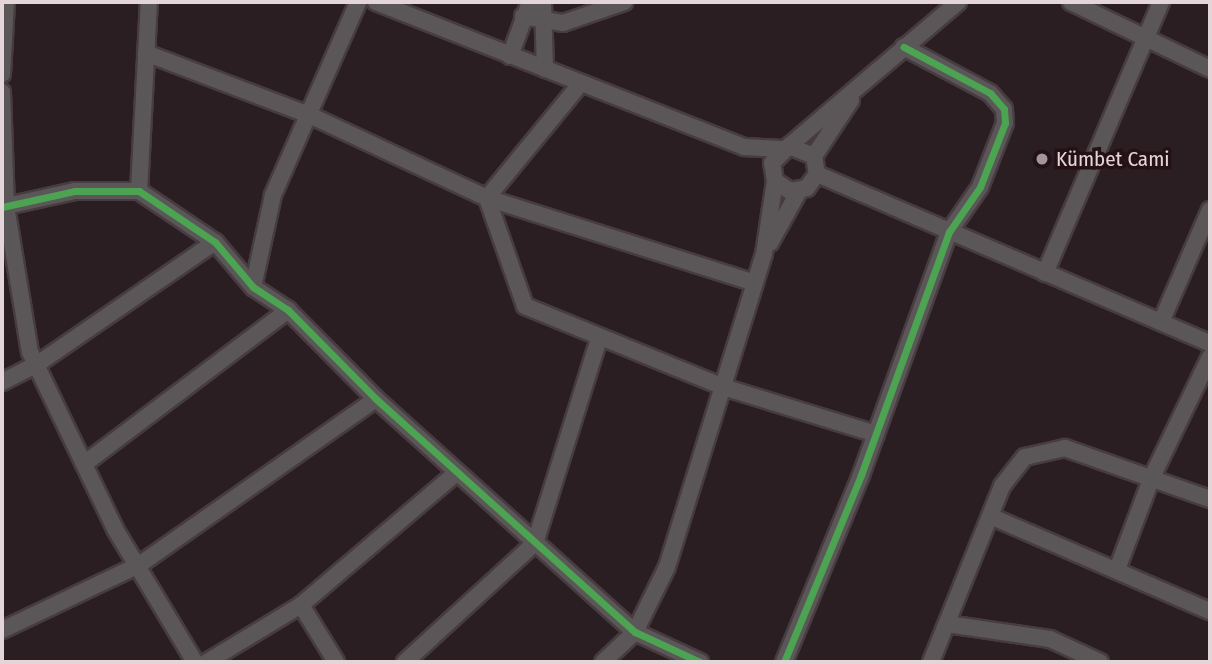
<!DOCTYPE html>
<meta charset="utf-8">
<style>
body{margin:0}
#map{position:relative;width:1212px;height:664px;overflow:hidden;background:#2a1e22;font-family:"Fira Sans Condensed",sans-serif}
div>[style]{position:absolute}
.roads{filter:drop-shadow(2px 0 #473c40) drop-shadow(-2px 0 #473c40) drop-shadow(0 2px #473c40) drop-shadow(0 -2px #473c40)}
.minor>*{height:16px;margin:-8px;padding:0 8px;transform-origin:8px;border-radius:8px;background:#5b5758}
.cycleway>*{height:7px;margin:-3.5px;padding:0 3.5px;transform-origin:3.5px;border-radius:3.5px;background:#4ca352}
.dots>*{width:19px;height:19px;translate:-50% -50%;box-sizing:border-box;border:4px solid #241116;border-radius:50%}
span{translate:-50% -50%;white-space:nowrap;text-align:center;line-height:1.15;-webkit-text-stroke:7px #241116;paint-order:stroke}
.poi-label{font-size:21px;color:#e4d5d9}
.left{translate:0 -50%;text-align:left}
.frame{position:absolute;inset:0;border:4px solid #e4d5d9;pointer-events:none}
</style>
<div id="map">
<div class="roads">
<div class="minor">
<div style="left:376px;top:2px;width:396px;rotate:21.5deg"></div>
<div style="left:744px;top:147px;width:38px;rotate:3deg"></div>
<div style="left:543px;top:2px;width:67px;rotate:88.3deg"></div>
<div style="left:1071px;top:2px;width:154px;rotate:25.7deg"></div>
<div style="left:523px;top:16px;width:41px;rotate:9.9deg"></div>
<div style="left:563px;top:23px;width:65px;rotate:-19deg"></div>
<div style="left:146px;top:53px;width:172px;rotate:20.8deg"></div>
<div style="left:307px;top:114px;width:199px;rotate:25deg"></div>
<div style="left:487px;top:198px;width:281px;rotate:17.6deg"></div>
<div style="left:510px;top:56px;width:58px;rotate:-69.7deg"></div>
<div style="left:2px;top:74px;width:72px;rotate:-86.8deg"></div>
<div style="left:581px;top:83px;width:149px;rotate:129.3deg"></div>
<div style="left:487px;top:198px;width:114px;rotate:70.6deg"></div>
<div style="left:525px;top:306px;width:214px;rotate:22.2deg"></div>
<div style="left:723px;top:387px;width:160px;rotate:17.1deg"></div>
<div style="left:2px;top:92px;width:114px;rotate:88deg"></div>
<div style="left:6px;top:206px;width:148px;rotate:80.7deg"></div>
<div style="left:30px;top:352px;width:196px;rotate:64.3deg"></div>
<div style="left:115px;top:529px;width:155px;rotate:59deg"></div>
<div style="left:789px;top:146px;width:222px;rotate:-40.4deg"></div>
<div style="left:814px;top:156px;width:67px;rotate:-56.5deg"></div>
<div style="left:817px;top:174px;width:428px;rotate:23.3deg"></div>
<div style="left:139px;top:191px;width:189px;rotate:-87deg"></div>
<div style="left:2px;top:207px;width:75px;rotate:-12.4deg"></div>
<div style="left:75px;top:191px;width:64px"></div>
<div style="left:139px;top:191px;width:92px;rotate:33.9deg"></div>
<div style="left:215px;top:242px;width:59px;rotate:49.8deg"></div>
<div style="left:253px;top:287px;width:42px;rotate:33.3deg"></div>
<div style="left:288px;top:310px;width:125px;rotate:45.3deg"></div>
<div style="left:376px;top:399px;width:348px;rotate:42deg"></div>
<div style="left:635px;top:632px;width:72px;rotate:24.8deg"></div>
<div style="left:770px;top:243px;width:60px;rotate:-60.9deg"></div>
<div style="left:1045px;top:273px;width:295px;rotate:-66.8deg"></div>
<div style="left:253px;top:287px;width:94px;rotate:-77.7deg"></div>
<div style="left:273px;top:195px;width:211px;rotate:-66.2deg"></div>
<div style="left:1161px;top:322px;width:122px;rotate:-66.4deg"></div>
<div style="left:2px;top:382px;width:38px;rotate:-27deg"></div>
<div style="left:36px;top:365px;width:217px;rotate:-34.5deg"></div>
<div style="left:84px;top:464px;width:256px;rotate:-37deg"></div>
<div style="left:990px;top:516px;width:240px;rotate:23.4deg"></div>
<div style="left:1118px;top:567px;width:96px;rotate:-69.3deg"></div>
<div style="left:1152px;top:477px;width:133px;rotate:-64.2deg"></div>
<div style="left:301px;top:605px;width:67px;rotate:58.4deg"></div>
<div style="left:947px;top:624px;width:104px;rotate:8.3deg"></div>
<div style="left:1050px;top:639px;width:55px;rotate:24.7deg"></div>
<div style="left:2px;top:630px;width:152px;rotate:-25.4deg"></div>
<div style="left:139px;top:565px;width:289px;rotate:-35deg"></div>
<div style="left:207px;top:662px;width:110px;rotate:-31.2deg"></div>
<div style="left:301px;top:605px;width:204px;rotate:-40.4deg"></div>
<div style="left:405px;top:662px;width:176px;rotate:-42.5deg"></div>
<div style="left:535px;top:543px;width:214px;rotate:-72.6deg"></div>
<div style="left:603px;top:662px;width:44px;rotate:-43.2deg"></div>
<div style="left:635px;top:632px;width:72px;rotate:-63.8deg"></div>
<div style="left:667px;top:567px;width:328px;rotate:-72.8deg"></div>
<div style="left:764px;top:254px;width:74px;rotate:-81.4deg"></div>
<div style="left:775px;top:181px;width:18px;rotate:-99deg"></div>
<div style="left:772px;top:163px;width:24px;rotate:-45deg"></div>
<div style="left:789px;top:146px;width:27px;rotate:22deg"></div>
<div style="left:814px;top:156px;width:18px;rotate:81deg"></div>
<div style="left:817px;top:174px;width:17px;rotate:126deg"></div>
<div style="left:807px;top:188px;width:17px;rotate:170deg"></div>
<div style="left:790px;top:191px;width:18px;rotate:-146deg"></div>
<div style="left:784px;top:662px;width:202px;rotate:-67.6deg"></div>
<div style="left:861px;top:475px;width:258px;rotate:-70.1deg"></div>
<div style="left:949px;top:232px;width:55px;rotate:-55.4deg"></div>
<div style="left:980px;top:187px;width:69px;rotate:-68.7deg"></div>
<div style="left:1005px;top:123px;width:14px;rotate:-94deg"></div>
<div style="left:1004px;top:109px;width:21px;rotate:-131deg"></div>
<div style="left:990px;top:93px;width:98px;rotate:-151.9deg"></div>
<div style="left:931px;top:662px;width:190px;rotate:-68deg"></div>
<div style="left:1002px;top:486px;width:37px;rotate:-52deg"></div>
<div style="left:1025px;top:457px;width:41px;rotate:-12.7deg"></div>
<div style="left:1065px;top:448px;width:154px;rotate:19.4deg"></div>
</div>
</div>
<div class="cycleway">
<div style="left:2px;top:207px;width:75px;rotate:-12.4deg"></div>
<div style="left:75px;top:191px;width:64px"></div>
<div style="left:139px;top:191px;width:92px;rotate:33.9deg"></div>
<div style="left:215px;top:242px;width:59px;rotate:49.8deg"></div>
<div style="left:253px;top:287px;width:42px;rotate:33.3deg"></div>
<div style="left:288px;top:310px;width:125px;rotate:45.3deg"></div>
<div style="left:376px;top:399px;width:348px;rotate:42deg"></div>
<div style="left:635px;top:632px;width:72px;rotate:24.8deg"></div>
<div style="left:784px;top:662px;width:202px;rotate:-67.6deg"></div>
<div style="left:861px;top:475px;width:258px;rotate:-70.1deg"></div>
<div style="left:949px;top:232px;width:55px;rotate:-55.4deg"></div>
<div style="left:980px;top:187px;width:69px;rotate:-68.7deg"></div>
<div style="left:1005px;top:123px;width:14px;rotate:-94deg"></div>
<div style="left:1004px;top:109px;width:21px;rotate:-131deg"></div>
<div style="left:990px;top:93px;width:98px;rotate:-151.9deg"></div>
</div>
<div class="dots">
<div style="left:1042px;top:159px;background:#a39599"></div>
</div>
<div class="poi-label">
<span class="left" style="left:1056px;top:159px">Kümbet Cami</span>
</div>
<div class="frame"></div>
</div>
